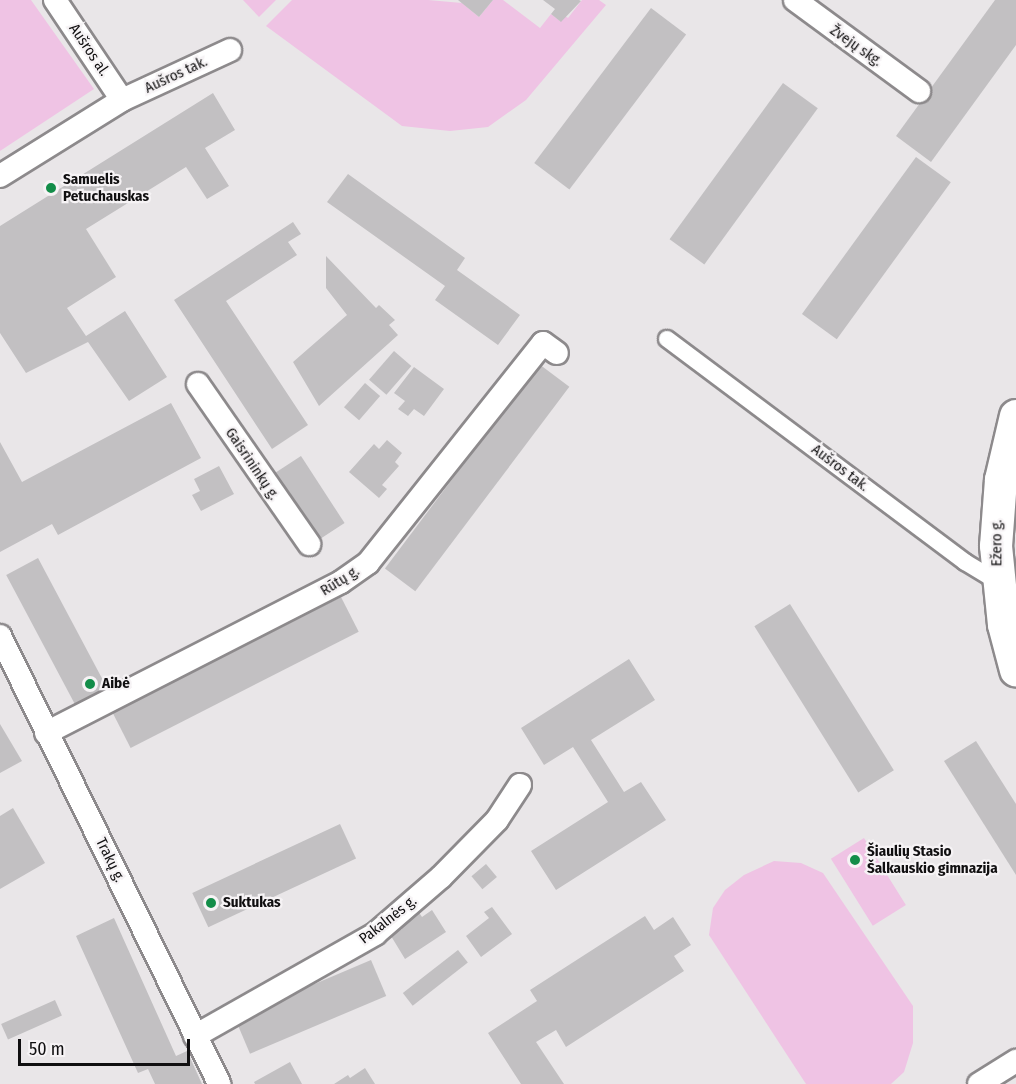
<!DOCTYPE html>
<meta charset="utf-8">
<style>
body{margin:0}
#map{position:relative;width:1016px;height:1084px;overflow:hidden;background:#e9e6e8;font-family:"Fira Sans Condensed",sans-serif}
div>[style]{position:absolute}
.green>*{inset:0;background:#efc3e4;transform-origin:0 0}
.building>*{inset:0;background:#c2c0c2;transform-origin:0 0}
.roads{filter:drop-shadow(2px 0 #8d8a8c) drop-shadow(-2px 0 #8d8a8c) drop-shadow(0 2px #8d8a8c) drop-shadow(0 -2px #8d8a8c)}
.pedestrian>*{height:16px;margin:-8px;padding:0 8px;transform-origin:8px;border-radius:8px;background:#fff}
.minor>*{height:22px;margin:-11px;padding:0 11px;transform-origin:11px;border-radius:11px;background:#fff}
.secondary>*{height:32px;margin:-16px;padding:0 16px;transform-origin:16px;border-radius:16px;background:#fff}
.dots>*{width:16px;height:16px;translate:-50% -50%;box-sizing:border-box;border:3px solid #f6f3f5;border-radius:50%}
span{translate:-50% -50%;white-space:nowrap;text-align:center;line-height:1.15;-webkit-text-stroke:4.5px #f6f3f5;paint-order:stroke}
.street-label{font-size:15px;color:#100f10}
.poi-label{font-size:15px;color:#100f10;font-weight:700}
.left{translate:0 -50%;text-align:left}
.scale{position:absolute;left:18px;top:1039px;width:172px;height:27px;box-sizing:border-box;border:3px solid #100f10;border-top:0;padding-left:8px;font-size:18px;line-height:21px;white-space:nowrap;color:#100f10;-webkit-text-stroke:4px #f6f3f5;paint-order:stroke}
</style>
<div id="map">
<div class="green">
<div style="clip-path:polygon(0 0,31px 0,94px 89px,0 151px)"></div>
<div style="clip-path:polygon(243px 0,276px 0,259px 17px)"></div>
<div style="clip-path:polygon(292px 0,428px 0,462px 3px,479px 17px,493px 0,503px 0,540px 28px,551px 14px,560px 21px,565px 16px,568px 18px,582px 0,599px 0,606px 5px,526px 100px,488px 127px,450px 131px,402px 126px,266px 26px)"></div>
<div style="left:864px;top:838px;width:79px;height:39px;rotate:58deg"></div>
<div style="clip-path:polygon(774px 861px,801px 863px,823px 873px,913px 1006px,913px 1043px,904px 1072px,891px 1084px,806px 1084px,709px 935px,713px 908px,725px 890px,744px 875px)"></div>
</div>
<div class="building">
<div style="clip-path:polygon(458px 0,493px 0,479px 17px)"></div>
<div style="clip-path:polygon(543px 0,579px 0,581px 1px,561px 22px,551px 14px,555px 9px)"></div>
<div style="clip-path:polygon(995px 0,1016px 0,1016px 45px,931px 162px,896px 136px)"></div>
<div style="left:651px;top:8px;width:44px;height:194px;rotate:37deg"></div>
<div style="left:783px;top:83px;width:43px;height:193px;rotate:36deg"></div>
<div style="clip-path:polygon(213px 93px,235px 130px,205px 148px,229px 186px,207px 199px,186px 167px,86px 229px,116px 277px,67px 308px,86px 336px,125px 311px,167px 377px,129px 401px,88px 342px,26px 373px,0 333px,0 226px)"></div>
<div style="left:916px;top:157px;width:43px;height:194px;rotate:36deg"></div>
<div style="clip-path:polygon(348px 174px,465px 258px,457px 270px,520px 315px,498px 345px,435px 300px,445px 286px,327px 202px)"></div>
<div style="clip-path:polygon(293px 222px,301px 234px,288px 242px,297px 255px,226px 301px,308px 425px,272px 449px,174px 300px)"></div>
<div style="clip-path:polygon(326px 256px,376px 308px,379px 305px,395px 320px,389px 325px,398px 335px,319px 406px,293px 362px,347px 315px,326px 288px)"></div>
<div style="left:394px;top:351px;width:23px;height:38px;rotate:41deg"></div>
<div style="left:539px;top:364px;width:38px;height:256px;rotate:37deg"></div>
<div style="clip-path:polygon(414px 367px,444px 389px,424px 416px,414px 409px,408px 416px,398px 409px,405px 401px,394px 393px)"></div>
<div style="left:365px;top:383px;width:20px;height:32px;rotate:41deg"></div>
<div style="clip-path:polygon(171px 403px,201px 458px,58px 535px,52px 524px,0 552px,0 442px,22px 482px)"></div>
<div style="clip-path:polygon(387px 440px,402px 453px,395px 462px,399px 466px,382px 485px,387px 489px,379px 498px,349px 472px,374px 444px,379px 449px)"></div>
<div style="left:301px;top:456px;width:80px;height:32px;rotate:57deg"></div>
<div style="clip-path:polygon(219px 466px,234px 494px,201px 511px,192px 495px,200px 491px,194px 479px)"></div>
<div style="left:38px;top:558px;width:147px;height:36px;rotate:62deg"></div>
<div style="left:341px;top:597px;width:39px;height:256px;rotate:63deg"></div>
<div style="left:790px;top:604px;width:196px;height:42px;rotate:58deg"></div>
<div style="clip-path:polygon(629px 659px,655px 700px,591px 740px,624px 792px,641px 782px,666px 820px,556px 890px,531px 851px,608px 802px,573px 747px,544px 765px,521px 728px)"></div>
<div style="clip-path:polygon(0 724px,22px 761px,0 773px)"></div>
<div style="clip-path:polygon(976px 741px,1016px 804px,1016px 875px,944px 761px)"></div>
<div style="clip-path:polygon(13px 808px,45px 863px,0 889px,0 816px)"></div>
<div style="left:340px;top:824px;width:38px;height:163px;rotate:65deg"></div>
<div style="left:486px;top:864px;width:17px;height:19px;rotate:50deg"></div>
<div style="clip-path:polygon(492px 907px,512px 934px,481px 957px,466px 936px,489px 918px,484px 912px)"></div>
<div style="clip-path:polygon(432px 910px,446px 932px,405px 959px,391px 936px,402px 929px,398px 924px,418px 911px,422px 917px)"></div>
<div style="clip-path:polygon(645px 916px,654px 930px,673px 917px,691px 945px,674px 956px,684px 971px,566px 1047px,556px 1030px,536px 1042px,564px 1084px,521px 1084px,488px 1033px,537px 1001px,530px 990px)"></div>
<div style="clip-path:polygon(114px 918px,176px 1056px,187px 1051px,202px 1084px,155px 1084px,148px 1069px,138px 1073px,76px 936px)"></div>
<div style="left:458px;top:950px;width:16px;height:70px;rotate:52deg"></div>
<div style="left:371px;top:960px;width:39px;height:148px;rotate:67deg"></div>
<div style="left:55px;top:1000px;width:17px;height:59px;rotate:66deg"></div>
<div style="clip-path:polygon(290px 1062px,302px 1084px,255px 1084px,254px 1082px)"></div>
<div style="clip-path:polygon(365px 1068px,375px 1084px,334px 1084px,348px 1075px,350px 1078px)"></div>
</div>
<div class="roads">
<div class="pedestrian">
<div style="left:667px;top:339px;width:372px;rotate:36.8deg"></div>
<div style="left:965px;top:562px;width:41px;rotate:31deg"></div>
</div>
<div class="minor">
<div style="left:55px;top:0;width:120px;rotate:56.2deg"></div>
<div style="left:795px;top:0;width:154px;rotate:36.3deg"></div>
<div style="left:0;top:176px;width:144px;rotate:-31.9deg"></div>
<div style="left:122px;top:100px;width:119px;rotate:-24.8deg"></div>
<div style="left:198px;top:384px;width:195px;rotate:55.2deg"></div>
<div style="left:0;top:636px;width:499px;rotate:63.9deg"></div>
<div style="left:46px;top:733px;width:331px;rotate:-27.1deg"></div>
<div style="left:341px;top:582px;width:33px;rotate:-35deg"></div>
<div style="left:368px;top:563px;width:281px;rotate:-51.5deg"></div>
<div style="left:543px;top:343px;width:17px;rotate:36deg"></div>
<div style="left:195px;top:1036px;width:207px;rotate:-29.5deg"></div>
<div style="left:375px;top:934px;width:87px;rotate:-40.8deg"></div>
<div style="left:441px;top:877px;width:80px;rotate:-45.5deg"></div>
<div style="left:497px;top:820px;width:42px;rotate:-56.7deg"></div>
<div style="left:979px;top:1084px;width:44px;rotate:-31.9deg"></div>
</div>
<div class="secondary">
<div style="left:1016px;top:416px;width:66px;rotate:103.2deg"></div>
<div style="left:1001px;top:480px;width:66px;rotate:94.3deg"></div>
<div style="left:996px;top:546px;width:79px;rotate:84.2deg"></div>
<div style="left:1004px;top:625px;width:47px;rotate:75.1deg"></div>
</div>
</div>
<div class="dots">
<div style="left:51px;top:188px;background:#138d49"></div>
<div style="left:90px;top:684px;background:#138d49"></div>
<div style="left:855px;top:860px;background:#138d49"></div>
<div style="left:211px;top:903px;background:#138d49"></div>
</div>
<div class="street-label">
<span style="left:856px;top:46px;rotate:35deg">Žvejų skg.</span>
<span style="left:89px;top:50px;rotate:56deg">Aušros al.</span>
<span style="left:176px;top:75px;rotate:-25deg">Aušros tak.</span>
<span style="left:252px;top:464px;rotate:56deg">Gaisrininkų g.</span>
<span style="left:840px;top:468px;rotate:37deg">Aušros tak.</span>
<span style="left:997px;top:543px;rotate:-90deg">Ežero g.</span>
<span style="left:340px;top:581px;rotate:-32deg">Rūtų g.</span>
<span style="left:110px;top:860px;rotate:64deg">Trakų g.</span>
<span style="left:388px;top:920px;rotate:-38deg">Pakalnės g.</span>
</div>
<div class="poi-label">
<span class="left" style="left:63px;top:188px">Samuelis<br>Petuchauskas</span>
<span class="left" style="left:102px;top:684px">Aibė</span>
<span class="left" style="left:867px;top:860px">Šiaulių Stasio<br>Šalkauskio gimnazija</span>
<span class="left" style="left:223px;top:903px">Suktukas</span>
</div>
<div class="scale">50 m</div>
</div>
